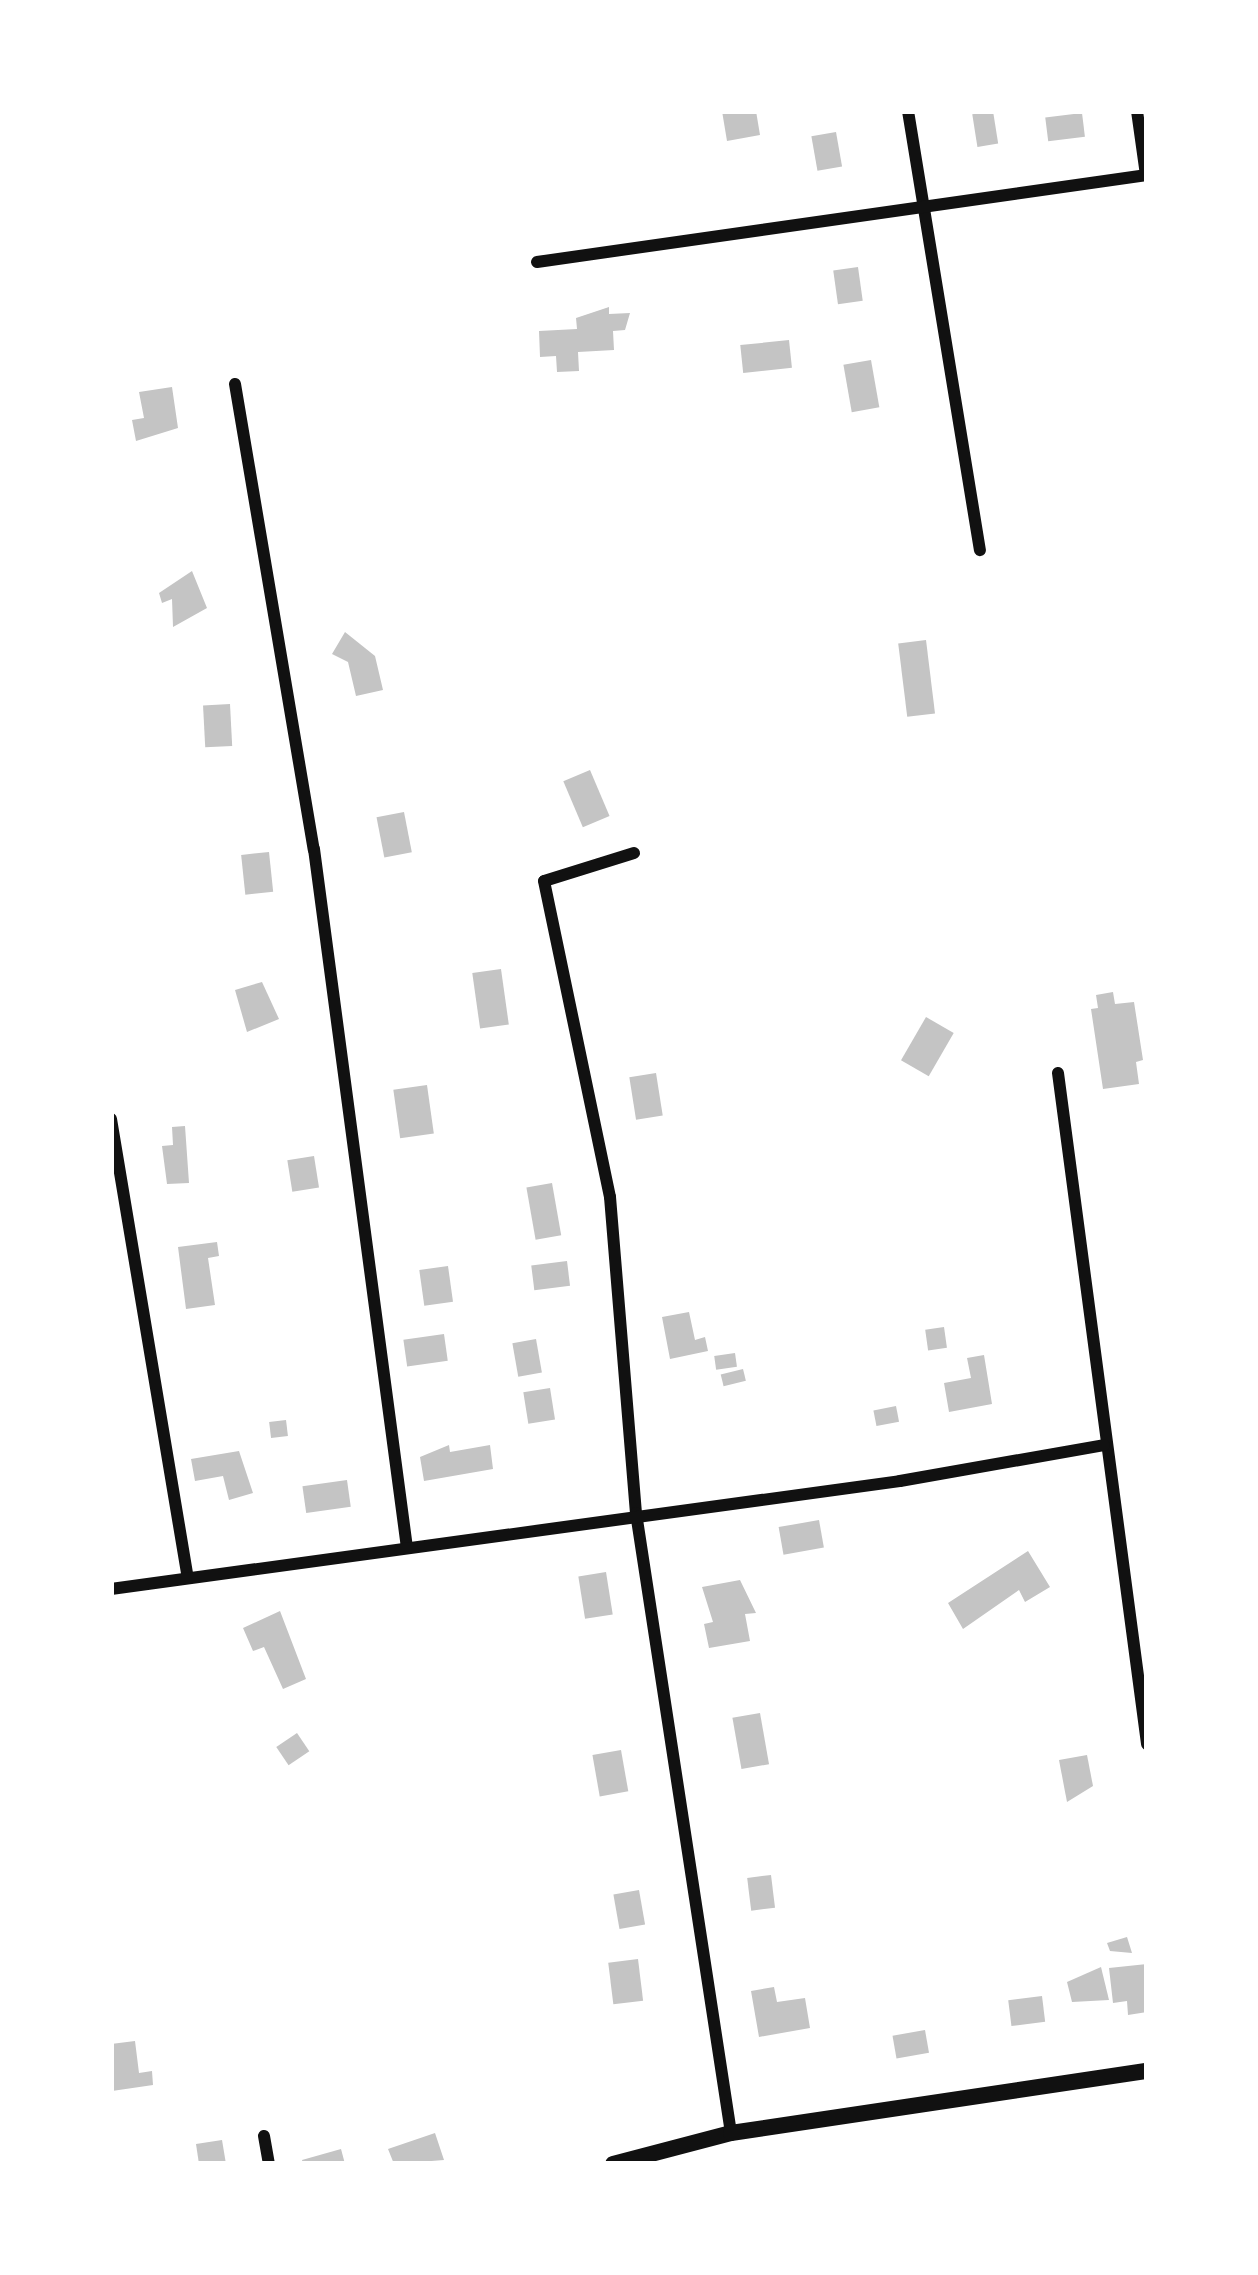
<!DOCTYPE html>
<style>
body{margin:0}
#map{position:relative;width:1258px;height:2275px;overflow:hidden;background:#fff;font-family:Helvetica,sans-serif}
div>[style]{position:absolute}
.building>*{inset:0;background:#c4c4c4;transform-origin:0 0}
.minor>*{height:12px;margin:-6px;padding:0 6px;transform-origin:6px;border-radius:6px;background:#111}
.tertiary>*{height:16px;margin:-8px;padding:0 8px;transform-origin:8px;border-radius:8px;background:#111}
span{translate:-50% -50%;white-space:nowrap;text-align:center;line-height:1.15;-webkit-text-stroke:9px #fff;paint-order:stroke}
.frame{position:absolute;inset:0;border:114px solid #fff;pointer-events:none}
</style>
<div id="map">
<div class="building">
<div style="clip-path:polygon(722px 111px,756px 111px,760px 135px,727px 141px)"></div>
<div style="left:993px;top:111px;width:33px;height:21px;rotate:81deg"></div>
<div style="left:1082px;top:113px;width:24px;height:37px;rotate:83deg"></div>
<div style="left:836px;top:132px;width:35px;height:25px;rotate:80deg"></div>
<div style="left:858px;top:267px;width:34px;height:25px;rotate:82deg"></div>
<div style="clip-path:polygon(609px 307px,609px 314px,630px 313px,625px 330px,613px 331px,614px 350px,578px 352px,579px 371px,557px 372px,556px 356px,540px 357px,539px 331px,577px 329px,576px 318px)"></div>
<div style="left:789px;top:340px;width:28px;height:49px;rotate:84deg"></div>
<div style="left:871px;top:360px;width:48px;height:28px;rotate:80deg"></div>
<div style="clip-path:polygon(172px 387px,178px 428px,136px 441px,132px 420px,144px 418px,139px 392px)"></div>
<div style="clip-path:polygon(192px 571px,207px 608px,173px 627px,172px 599px,162px 603px,159px 593px)"></div>
<div style="clip-path:polygon(345px 632px,375px 656px,383px 690px,356px 696px,348px 662px,332px 654px)"></div>
<div style="left:926px;top:640px;width:74px;height:28px;rotate:83deg"></div>
<div style="left:230px;top:704px;width:42px;height:27px;rotate:87deg"></div>
<div style="left:590px;top:770px;width:50px;height:29px;rotate:67deg"></div>
<div style="left:404px;top:812px;width:41px;height:28px;rotate:79deg"></div>
<div style="left:269px;top:852px;width:40px;height:28px;rotate:84deg"></div>
<div style="left:501px;top:969px;width:56px;height:29px;rotate:82deg"></div>
<div style="clip-path:polygon(262px 982px,279px 1019px,247px 1032px,235px 990px)"></div>
<div style="clip-path:polygon(1113px 992px,1115px 1004px,1134px 1002px,1143px 1060px,1136px 1062px,1139px 1084px,1103px 1089px,1091px 1009px,1098px 1008px,1096px 995px)"></div>
<div style="left:926px;top:1017px;width:32px;height:50px;rotate:30deg"></div>
<div style="left:656px;top:1073px;width:43px;height:27px;rotate:81deg"></div>
<div style="left:427px;top:1085px;width:49px;height:34px;rotate:82deg"></div>
<div style="clip-path:polygon(185px 1126px,189px 1183px,167px 1184px,162px 1146px,173px 1145px,172px 1127px)"></div>
<div style="left:314px;top:1156px;width:32px;height:27px;rotate:81deg"></div>
<div style="left:552px;top:1183px;width:53px;height:26px;rotate:80deg"></div>
<div style="clip-path:polygon(217px 1242px,219px 1256px,208px 1258px,215px 1305px,186px 1309px,178px 1247px)"></div>
<div style="left:567px;top:1261px;width:25px;height:36px;rotate:83deg"></div>
<div style="left:448px;top:1266px;width:36px;height:29px;rotate:82deg"></div>
<div style="clip-path:polygon(689px 1312px,695px 1340px,705px 1337px,708px 1351px,670px 1359px,662px 1317px)"></div>
<div style="left:944px;top:1327px;width:21px;height:19px;rotate:82deg"></div>
<div style="left:444px;top:1334px;width:27px;height:41px;rotate:82deg"></div>
<div style="left:536px;top:1339px;width:34px;height:24px;rotate:80deg"></div>
<div style="left:735px;top:1353px;width:14px;height:21px;rotate:82deg"></div>
<div style="clip-path:polygon(984px 1355px,992px 1404px,949px 1412px,944px 1383px,971px 1378px,967px 1358px)"></div>
<div style="left:743px;top:1369px;width:12px;height:23px;rotate:76deg"></div>
<div style="left:550px;top:1388px;width:32px;height:27px;rotate:81deg"></div>
<div style="left:896px;top:1406px;width:16px;height:23px;rotate:79deg"></div>
<div style="left:286px;top:1420px;width:16px;height:17px;rotate:83deg"></div>
<div style="clip-path:polygon(449px 1445px,450px 1452px,490px 1445px,493px 1469px,424px 1481px,420px 1457px)"></div>
<div style="clip-path:polygon(239px 1451px,253px 1493px,229px 1500px,223px 1476px,195px 1481px,191px 1459px)"></div>
<div style="left:347px;top:1480px;width:27px;height:45px;rotate:82deg"></div>
<div style="left:819px;top:1520px;width:28px;height:41px;rotate:80deg"></div>
<div style="clip-path:polygon(1028px 1551px,1050px 1587px,1025px 1602px,1019px 1590px,963px 1629px,948px 1603px)"></div>
<div style="left:606px;top:1572px;width:43px;height:28px;rotate:81deg"></div>
<div style="clip-path:polygon(740px 1580px,756px 1613px,745px 1614px,750px 1641px,709px 1648px,704px 1624px,713px 1622px,702px 1587px)"></div>
<div style="clip-path:polygon(280px 1611px,306px 1679px,283px 1689px,264px 1647px,253px 1651px,243px 1628px)"></div>
<div style="left:760px;top:1713px;width:52px;height:28px;rotate:80deg"></div>
<div style="left:297px;top:1733px;width:22px;height:25px;rotate:56deg"></div>
<div style="left:621px;top:1750px;width:42px;height:29px;rotate:80deg"></div>
<div style="clip-path:polygon(1087px 1755px,1093px 1786px,1067px 1802px,1059px 1760px)"></div>
<div style="left:771px;top:1875px;width:33px;height:24px;rotate:83deg"></div>
<div style="left:639px;top:1890px;width:35px;height:26px;rotate:80deg"></div>
<div style="clip-path:polygon(1127px 1937px,1132px 1953px,1110px 1951px,1107px 1943px)"></div>
<div style="left:638px;top:1959px;width:42px;height:30px;rotate:83deg"></div>
<div style="clip-path:polygon(1147px 1964px,1147px 2012px,1128px 2015px,1127px 2001px,1113px 2003px,1109px 1968px)"></div>
<div style="clip-path:polygon(1101px 1967px,1109px 2000px,1072px 2002px,1067px 1982px)"></div>
<div style="clip-path:polygon(774px 1987px,777px 2002px,805px 1998px,810px 2028px,759px 2037px,751px 1991px)"></div>
<div style="left:1042px;top:1996px;width:26px;height:34px;rotate:83deg"></div>
<div style="left:925px;top:2030px;width:23px;height:33px;rotate:80deg"></div>
<div style="clip-path:polygon(135px 2041px,139px 2073px,152px 2071px,153px 2085px,112px 2091px,111px 2044px)"></div>
<div style="clip-path:polygon(435px 2133px,444px 2160px,394px 2164px,388px 2149px)"></div>
<div style="clip-path:polygon(222px 2140px,226px 2164px,199px 2164px,196px 2144px)"></div>
<div style="clip-path:polygon(341px 2149px,345px 2164px,303px 2164px,302px 2160px)"></div>
</div>
<div class="minor">
<div style="left:908px;top:111px;width:445px;rotate:80.7deg"></div>
<div style="left:1137px;top:111px;width:65px;rotate:82deg"></div>
<div style="left:537px;top:262px;width:616px;rotate:-8.12deg"></div>
<div style="left:235px;top:384px;width:472px;rotate:80.4deg"></div>
<div style="left:314px;top:849px;width:705px;rotate:82.42deg"></div>
<div style="left:634px;top:853px;width:94px;rotate:162.7deg"></div>
<div style="left:544px;top:881px;width:323px;rotate:78.2deg"></div>
<div style="left:610px;top:1197px;width:317px;rotate:85.3deg"></div>
<div style="left:636px;top:1513px;width:627px;rotate:81.29deg"></div>
<div style="left:1058px;top:1073px;width:677px;rotate:82.44deg"></div>
<div style="left:111px;top:1119px;width:465px;rotate:80.5deg"></div>
<div style="left:111px;top:1589px;width:796px;rotate:-7.79deg"></div>
<div style="left:900px;top:1481px;width:207px;rotate:-10deg"></div>
<div style="left:264px;top:2136px;width:28px;rotate:80deg"></div>
</div>
<div class="tertiary">
<div style="left:613px;top:2164px;width:122px;rotate:-14.7deg"></div>
<div style="left:731px;top:2133px;width:421px;rotate:-8.5deg"></div>
</div>
<div class="frame"></div>
</div>
